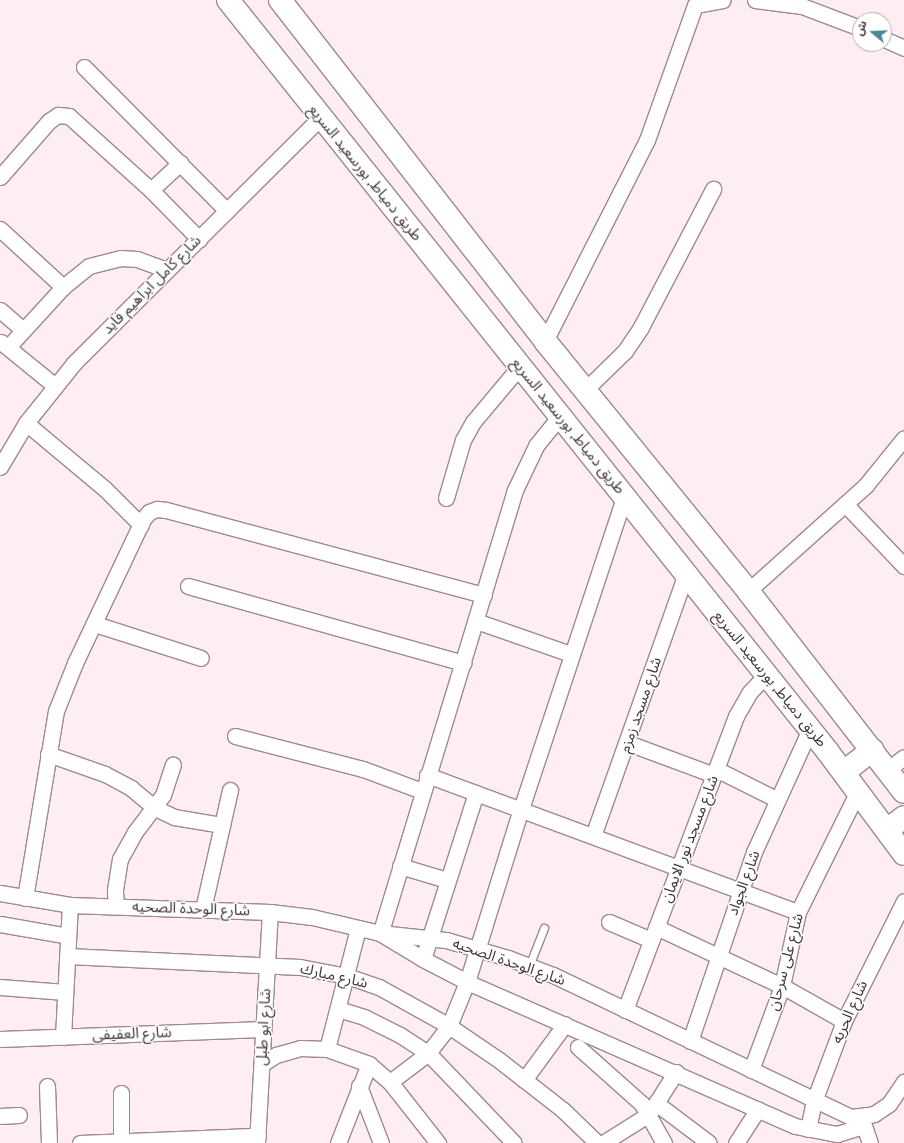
<!DOCTYPE html>
<meta charset="utf-8">
<style>
body{margin:0}
#map{position:relative;width:904px;height:1143px;overflow:hidden;background:#feeef4;font-family:Karla,"Noto Sans Arabic",sans-serif}
div>[style]{position:absolute}
.roads{filter:drop-shadow(1px 0 #a08892) drop-shadow(-1px 0 #a08892) drop-shadow(0 1px #a08892) drop-shadow(0 -1px #a08892)}
.lane>*{height:7px;margin:-3.5px;padding:0 3.5px;transform-origin:3.5px;border-radius:3.5px;background:#fff}
.street>*{height:15px;margin:-7.5px;padding:0 7.5px;transform-origin:7.5px;border-radius:7.5px;background:#fff}
.highway>*{height:22px;margin:-11px;padding:0 11px;transform-origin:11px;border-radius:11px;background:#fff}
span{translate:-50% -50%;white-space:nowrap;text-align:center;line-height:1.15;-webkit-text-stroke:3px #fff;paint-order:stroke}
.street-label{font-size:15px;color:#41363b}
.north{position:absolute;left:852px;top:12px;width:40px;height:40px;box-sizing:border-box;background:#fff;border:1px solid #b3afb1;border-radius:50%;rotate:289deg;font-size:11px;font-weight:700;line-height:16px;text-align:center;color:#41363b}
.north::after{content:'';display:block;margin:auto;width:14px;height:18px;background:#468799;clip-path:polygon(50% 0,100% 100%,50% 72%,0 100%)}
</style>
<div id="map">
<div class="roads">
<div class="lane">
<div style="left:529px;top:966px;width:41px;rotate:-68.5deg"></div>
</div>
<div class="street">
<div style="left:755px;top:0;width:47px;rotate:7.3deg"></div>
<div style="left:802px;top:6px;width:62px;rotate:20.8deg"></div>
<div style="left:884px;top:39px;width:22px;rotate:24deg"></div>
<div style="left:84px;top:67px;width:203px;rotate:45.2deg"></div>
<div style="left:0;top:177px;width:74px;rotate:-48.8deg"></div>
<div style="left:49px;top:121px;width:11px;rotate:-34deg"></div>
<div style="left:58px;top:115px;width:11px;rotate:5deg"></div>
<div style="left:69px;top:116px;width:110px;rotate:42.1deg"></div>
<div style="left:151px;top:190px;width:69px;rotate:45.6deg"></div>
<div style="left:151px;top:190px;width:40px;rotate:-43deg"></div>
<div style="left:0;top:229px;width:86px;rotate:42.6deg"></div>
<div style="left:0;top:310px;width:30px;rotate:41deg"></div>
<div style="left:545px;top:341px;width:225px;rotate:-63.1deg"></div>
<div style="left:647px;top:140px;width:143px;rotate:-70.4deg"></div>
<div style="left:695px;top:5px;width:28px;rotate:-10deg"></div>
<div style="left:1px;top:342px;width:68px;rotate:39.1deg"></div>
<div style="left:9px;top:346px;width:80px;rotate:-47.5deg"></div>
<div style="left:63px;top:287px;width:33px;rotate:-39deg"></div>
<div style="left:89px;top:266px;width:32px;rotate:-14deg"></div>
<div style="left:120px;top:258px;width:17px;rotate:3deg"></div>
<div style="left:137px;top:259px;width:32px;rotate:20deg"></div>
<div style="left:585px;top:390px;width:56px;rotate:-44.3deg"></div>
<div style="left:625px;top:351px;width:29px;rotate:-56deg"></div>
<div style="left:641px;top:327px;width:156px;rotate:-62.4deg"></div>
<div style="left:560px;top:416px;width:38px;rotate:129deg"></div>
<div style="left:536px;top:446px;width:49px;rotate:115.5deg"></div>
<div style="left:515px;top:490px;width:463px;rotate:106.9deg"></div>
<div style="left:380px;top:933px;width:50px;rotate:31.2deg"></div>
<div style="left:423px;top:959px;width:50px;rotate:27.6deg"></div>
<div style="left:467px;top:982px;width:358px;rotate:23.7deg"></div>
<div style="left:795px;top:1126px;width:43px;rotate:10.8deg"></div>
<div style="left:837px;top:1134px;width:28px;rotate:-17deg"></div>
<div style="left:26px;top:423px;width:103px;rotate:39.9deg"></div>
<div style="left:105px;top:489px;width:51px;rotate:45deg"></div>
<div style="left:0;top:467px;width:51px;rotate:-59.4deg"></div>
<div style="left:26px;top:423px;width:77px;rotate:-51.3deg"></div>
<div style="left:74px;top:363px;width:349px;rotate:-44.9deg"></div>
<div style="left:446px;top:498px;width:60px;rotate:-73.7deg"></div>
<div style="left:463px;top:440px;width:21px;rotate:-61deg"></div>
<div style="left:473px;top:422px;width:73px;rotate:-50deg"></div>
<div style="left:845px;top:504px;width:86px;rotate:46.4deg"></div>
<div style="left:188px;top:586px;width:286px;rotate:15.6deg"></div>
<div style="left:748px;top:591px;width:159px;rotate:-41.9deg"></div>
<div style="left:866px;top:485px;width:60px;rotate:-51deg"></div>
<div style="left:476px;top:621px;width:101px;rotate:19.2deg"></div>
<div style="left:95px;top:624px;width:111px;rotate:17.8deg"></div>
<div style="left:235px;top:736px;width:132px;rotate:14.5deg"></div>
<div style="left:363px;top:769px;width:63px;rotate:20.4deg"></div>
<div style="left:628px;top:743px;width:92px;rotate:20.4deg"></div>
<div style="left:48px;top:754px;width:60px;rotate:19.3deg"></div>
<div style="left:105px;top:774px;width:30px;rotate:28deg"></div>
<div style="left:131px;top:788px;width:31px;rotate:40deg"></div>
<div style="left:155px;top:808px;width:21px;rotate:25deg"></div>
<div style="left:174px;top:817px;width:49px;rotate:9.5deg"></div>
<div style="left:716px;top:769px;width:69px;rotate:26.6deg"></div>
<div style="left:887px;top:770px;width:21px;rotate:-37deg"></div>
<div style="left:427px;top:775px;width:395px;rotate:20.3deg"></div>
<div style="left:593px;top:836px;width:278px;rotate:-70.5deg"></div>
<div style="left:400px;top:866px;width:49px;rotate:16.6deg"></div>
<div style="left:0;top:893px;width:71px;rotate:9.7deg"></div>
<div style="left:70px;top:905px;width:200px;rotate:2deg"></div>
<div style="left:270px;top:912px;width:42px;rotate:6.8deg"></div>
<div style="left:312px;top:917px;width:70px;rotate:13.2deg"></div>
<div style="left:380px;top:933px;width:66px;rotate:6.1deg"></div>
<div style="left:446px;top:940px;width:65px;rotate:16.2deg"></div>
<div style="left:508px;top:958px;width:48px;rotate:20.7deg"></div>
<div style="left:553px;top:975px;width:330px;rotate:25.5deg"></div>
<div style="left:851px;top:1117px;width:23px;rotate:-7deg"></div>
<div style="left:874px;top:1114px;width:18px;rotate:-34deg"></div>
<div style="left:889px;top:1104px;width:27px;rotate:-56deg"></div>
<div style="left:25px;top:898px;width:190px;rotate:-80.6deg"></div>
<div style="left:56px;top:711px;width:52px;rotate:-68.4deg"></div>
<div style="left:75px;top:663px;width:159px;rotate:-64.7deg"></div>
<div style="left:143px;top:519px;width:9px;rotate:-49deg"></div>
<div style="left:149px;top:512px;width:9px;rotate:-21deg"></div>
<div style="left:157px;top:509px;width:9px;rotate:6deg"></div>
<div style="left:166px;top:510px;width:329px;rotate:15deg"></div>
<div style="left:116px;top:906px;width:16px;rotate:-94deg"></div>
<div style="left:115px;top:890px;width:31px;rotate:-81deg"></div>
<div style="left:120px;top:859px;width:31px;rotate:-61deg"></div>
<div style="left:135px;top:832px;width:46px;rotate:-52.9deg"></div>
<div style="left:163px;top:795px;width:32px;rotate:-72deg"></div>
<div style="left:203px;top:909px;width:122px;rotate:-77.2deg"></div>
<div style="left:609px;top:922px;width:46px;rotate:23.2deg"></div>
<div style="left:0;top:924px;width:69px;rotate:10deg"></div>
<div style="left:656px;top:927px;width:139px;rotate:25.1deg"></div>
<div style="left:782px;top:986px;width:71px;rotate:29.4deg"></div>
<div style="left:67px;top:956px;width:233px;rotate:2.7deg"></div>
<div style="left:300px;top:967px;width:48px;rotate:10.8deg"></div>
<div style="left:347px;top:976px;width:34px;rotate:19deg"></div>
<div style="left:379px;top:987px;width:80px;rotate:29.1deg"></div>
<div style="left:449px;top:1026px;width:60px;rotate:34.2deg"></div>
<div style="left:499px;top:1060px;width:81px;rotate:38deg"></div>
<div style="left:563px;top:1110px;width:47px;rotate:44.1deg"></div>
<div style="left:423px;top:959px;width:174px;rotate:-72.3deg"></div>
<div style="left:0;top:987px;width:65px;rotate:4.4deg"></div>
<div style="left:338px;top:1009px;width:27px;rotate:17deg"></div>
<div style="left:364px;top:1017px;width:40px;rotate:26.6deg"></div>
<div style="left:400px;top:1035px;width:33px;rotate:33deg"></div>
<div style="left:428px;top:1053px;width:124px;rotate:46.3deg"></div>
<div style="left:625px;top:1010px;width:314px;rotate:-69.3deg"></div>
<div style="left:736px;top:716px;width:28px;rotate:-60deg"></div>
<div style="left:750px;top:692px;width:23px;rotate:-47deg"></div>
<div style="left:63px;top:1037px;width:132px;rotate:-87deg"></div>
<div style="left:0;top:1039px;width:263px;rotate:-2.2deg"></div>
<div style="left:690px;top:1041px;width:200px;rotate:-71.3deg"></div>
<div style="left:754px;top:852px;width:135px;rotate:-65.5deg"></div>
<div style="left:578px;top:1047px;width:86px;rotate:41.7deg"></div>
<div style="left:642px;top:1104px;width:45px;rotate:60.6deg"></div>
<div style="left:327px;top:1049px;width:125px;rotate:-75.6deg"></div>
<div style="left:262px;top:1064px;width:17px;rotate:-33deg"></div>
<div style="left:276px;top:1055px;width:25px;rotate:-16deg"></div>
<div style="left:300px;top:1048px;width:27px;rotate:2deg"></div>
<div style="left:327px;top:1049px;width:45px;rotate:19.7deg"></div>
<div style="left:369px;top:1064px;width:28px;rotate:41deg"></div>
<div style="left:390px;top:1082px;width:78px;rotate:51.8deg"></div>
<div style="left:751px;top:1070px;width:90px;rotate:-69.7deg"></div>
<div style="left:782px;top:986px;width:76px;rotate:-77.8deg"></div>
<div style="left:798px;top:912px;width:135px;rotate:-63.6deg"></div>
<div style="left:524px;top:1080px;width:69px;rotate:-53.8deg"></div>
<div style="left:390px;top:1082px;width:48px;rotate:-37.3deg"></div>
<div style="left:428px;top:1053px;width:34px;rotate:-52deg"></div>
<div style="left:449px;top:1026px;width:48px;rotate:-67.8deg"></div>
<div style="left:467px;top:982px;width:181px;rotate:-72.7deg"></div>
<div style="left:521px;top:809px;width:329px;rotate:-71.7deg"></div>
<div style="left:47px;top:1086px;width:57px;rotate:88deg"></div>
<div style="left:359px;top:1086px;width:61px;rotate:68.9deg"></div>
<div style="left:121px;top:1093px;width:47px;rotate:90deg"></div>
<div style="left:656px;top:1103px;width:66px;rotate:37deg"></div>
<div style="left:0;top:1116px;width:19px;rotate:-3deg"></div>
<div style="left:861px;top:1117px;width:28px;rotate:71deg"></div>
<div style="left:808px;top:1129px;width:29px;rotate:-78deg"></div>
<div style="left:814px;top:1101px;width:85px;rotate:-69.4deg"></div>
<div style="left:844px;top:1021px;width:134px;rotate:-63.4deg"></div>
<div style="left:80px;top:1143px;width:178px;rotate:-2.3deg"></div>
<div style="left:257px;top:1143px;width:231px;rotate:-86.8deg"></div>
<div style="left:338px;top:1143px;width:85px;rotate:-68.6deg"></div>
<div style="left:603px;top:1143px;width:54px;rotate:-32.2deg"></div>
<div style="left:649px;top:1114px;width:50px;rotate:-57.3deg"></div>
<div style="left:736px;top:1143px;width:40px;rotate:-57.1deg"></div>
</div>
<div class="highway">
<div style="left:228px;top:0;width:962px;rotate:51.41deg"></div>
<div style="left:828px;top:752px;width:127px;rotate:53.3deg"></div>
<div style="left:280px;top:0;width:432px;rotate:52.1deg"></div>
<div style="left:545px;top:341px;width:322px;rotate:50.9deg"></div>
<div style="left:748px;top:591px;width:254px;rotate:52.2deg"></div>
<div style="left:844px;top:772px;width:36px;rotate:-38deg"></div>
<div style="left:887px;top:830px;width:21px;rotate:-37deg"></div>
</div>
</div>
<div class="street-label">
<span style="left:365px;top:173px;rotate:51deg">طريق دمياط, بورسعيد السريع</span>
<span style="left:152px;top:285px;rotate:-45deg">شارع كامل ابراهيم فايد</span>
<span style="left:568px;top:426px;rotate:51deg">طريق دمياط, بورسعيد السريع</span>
<span style="left:770px;top:679px;rotate:51deg">طريق دمياط, بورسعيد السريع</span>
<span style="left:641px;top:705px;rotate:-71deg">شارع مسجد زمزم</span>
<span style="left:690px;top:839px;rotate:-69deg">شارع مسجد نور الايمان</span>
<span style="left:744px;top:883px;rotate:-70deg">شارع الجواد</span>
<span style="left:191px;top:909px;rotate:2deg">شارع الوحدة الصحيه</span>
<span style="left:509px;top:962px;rotate:19deg">شارع الوحدة الصحيه</span>
<span style="left:786px;top:962px;rotate:-75deg">شارع على سرحان</span>
<span style="left:334px;top:976px;rotate:13deg">شارع مبارك</span>
<span style="left:850px;top:1012px;rotate:-66deg">شارع الحريه</span>
<span style="left:264px;top:1027px;rotate:-87deg">شارع ابو طبل</span>
<span style="left:132px;top:1034px;rotate:-2deg">شارع العفيفى</span>
</div>
<div class="north">ش</div>
</div>
